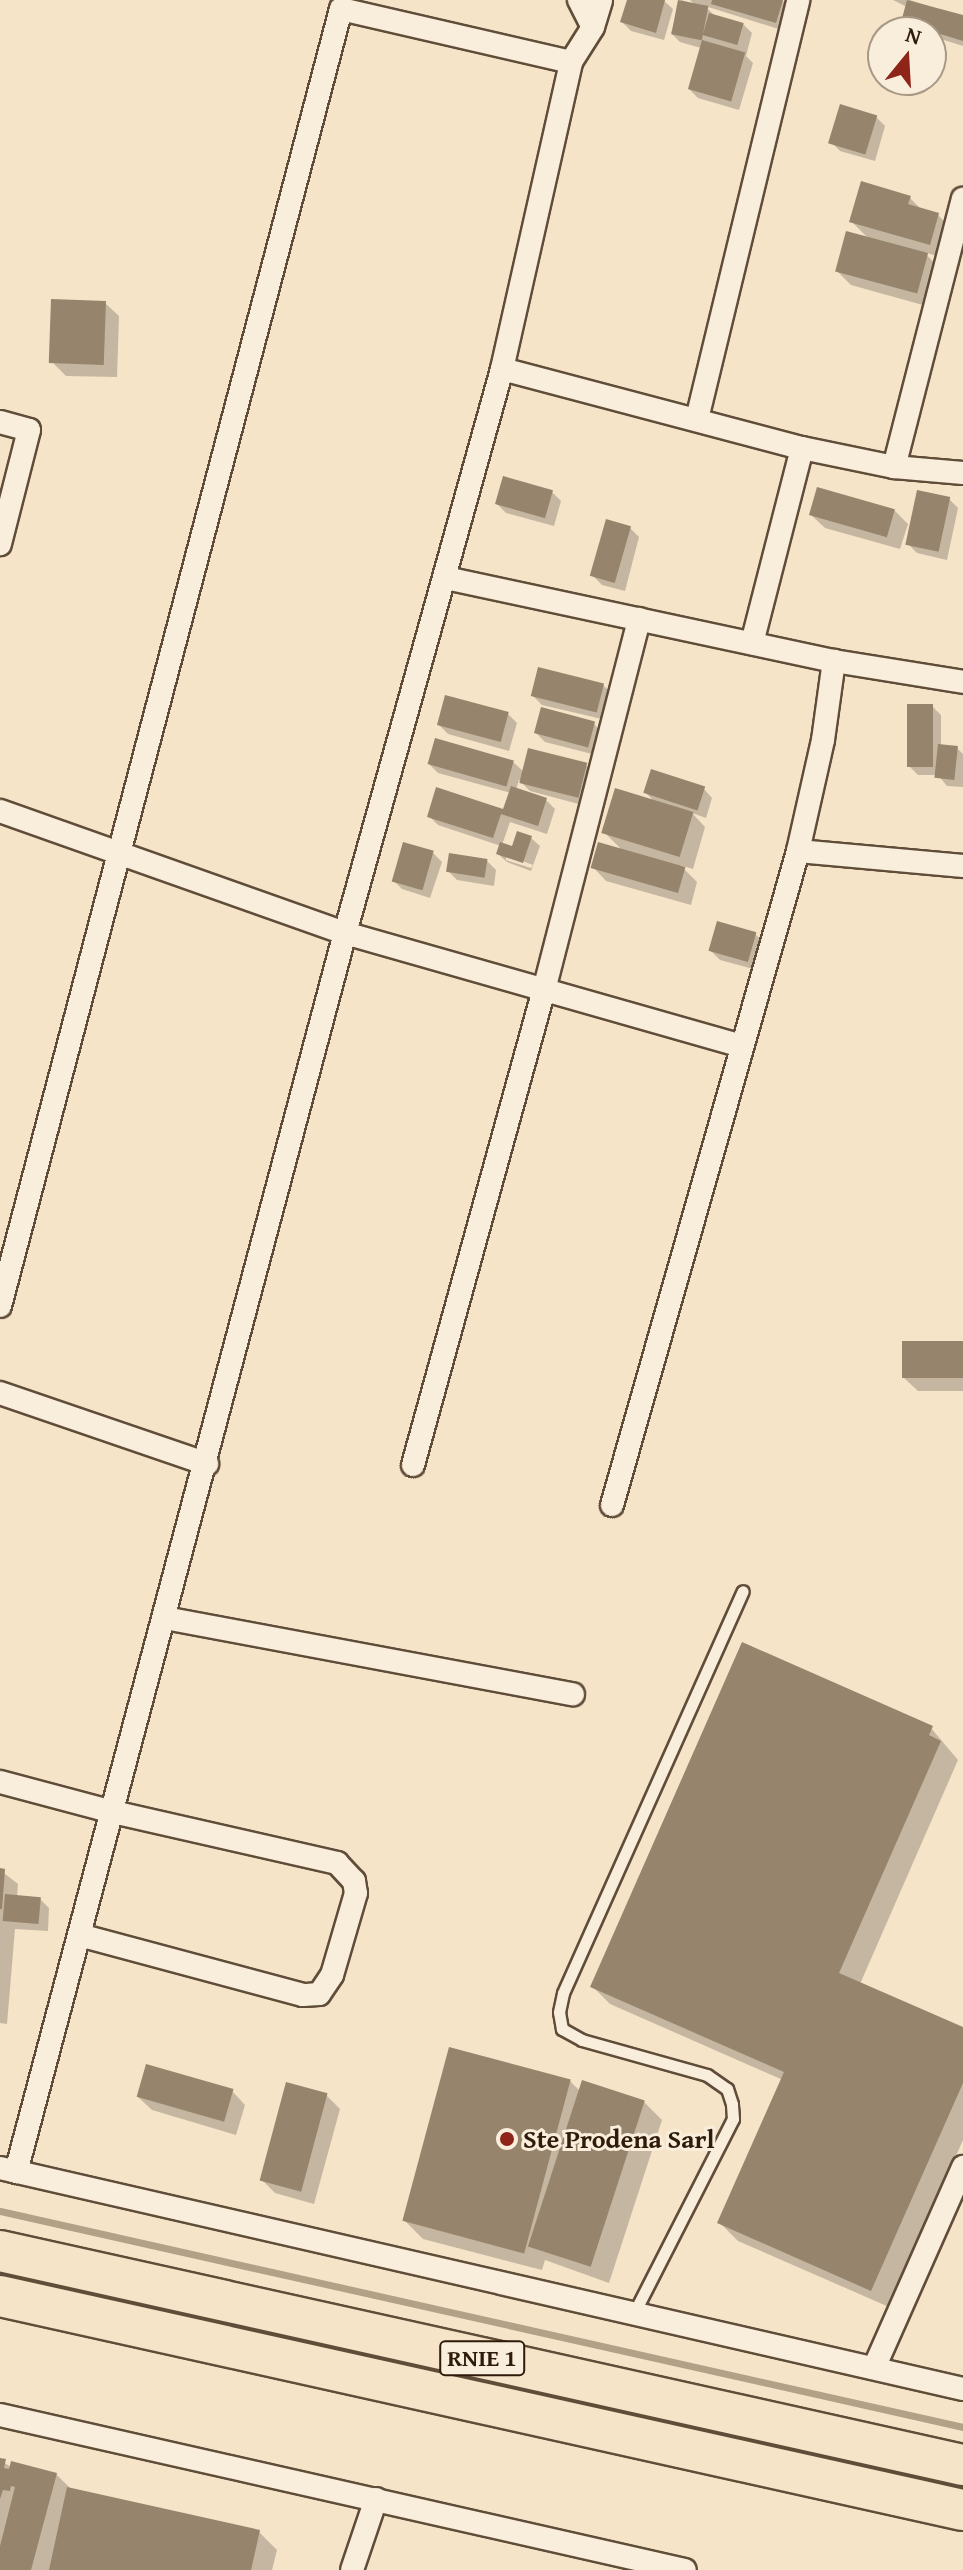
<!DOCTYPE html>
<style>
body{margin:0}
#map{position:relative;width:963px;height:2570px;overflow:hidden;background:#f6e4c8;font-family:"Gentium Book Plus",serif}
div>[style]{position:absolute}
.shadow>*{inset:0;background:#0003}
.stream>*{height:7px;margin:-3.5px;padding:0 3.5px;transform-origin:3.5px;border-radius:3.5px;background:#b2a087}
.building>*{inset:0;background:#96846c;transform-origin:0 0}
.roads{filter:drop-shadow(2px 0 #604d39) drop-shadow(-2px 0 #604d39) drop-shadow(0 2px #604d39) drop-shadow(0 -2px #604d39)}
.lane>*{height:11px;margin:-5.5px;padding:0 5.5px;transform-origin:5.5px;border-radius:5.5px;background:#f9eddb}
.street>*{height:22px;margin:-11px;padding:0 11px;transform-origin:11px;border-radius:11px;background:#f9eddb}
.highway>*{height:40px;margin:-20px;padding:0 20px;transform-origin:20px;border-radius:20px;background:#f6e4c8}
.dots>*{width:22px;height:22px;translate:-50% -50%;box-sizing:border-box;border:4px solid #f9eddb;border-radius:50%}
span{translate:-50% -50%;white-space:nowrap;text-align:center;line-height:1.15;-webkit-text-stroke:6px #f9eddb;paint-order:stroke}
.shield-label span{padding:2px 6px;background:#f9eddb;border:2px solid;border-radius:6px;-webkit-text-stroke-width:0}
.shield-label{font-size:24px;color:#2e1b09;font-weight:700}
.poi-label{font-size:26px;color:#2e1b09;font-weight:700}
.left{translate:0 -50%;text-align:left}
.north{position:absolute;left:867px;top:16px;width:80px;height:80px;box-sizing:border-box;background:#f9eddb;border:2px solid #a89987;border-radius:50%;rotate:18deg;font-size:22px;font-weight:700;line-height:32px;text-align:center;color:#2e1b09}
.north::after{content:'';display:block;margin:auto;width:28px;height:36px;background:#8f2418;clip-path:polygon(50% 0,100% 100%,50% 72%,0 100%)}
</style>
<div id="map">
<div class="shadow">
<div style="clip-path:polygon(629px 0,663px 0,673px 9px,664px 40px,631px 31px,622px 22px)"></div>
<div style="clip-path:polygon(681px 0,694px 4px,690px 0,782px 0,791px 9px,785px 31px,705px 6px,716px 17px,743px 24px,752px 33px,746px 56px,753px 63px,739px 110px,698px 98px,689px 89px,701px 48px,680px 42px,671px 33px)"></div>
<div style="clip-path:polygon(893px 0,910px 0,963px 17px,963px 46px,931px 36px,931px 32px,912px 31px,903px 22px,907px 7px)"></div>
<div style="clip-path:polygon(876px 117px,885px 126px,875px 161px,840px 151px,831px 142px)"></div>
<div style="clip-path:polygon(910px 198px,922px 210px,938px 215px,951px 228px,943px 258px,924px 252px,940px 269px,930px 307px,851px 285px,837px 271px,869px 239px,851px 221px)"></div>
<div style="clip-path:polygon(105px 303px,119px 316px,117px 377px,66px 376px,52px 362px)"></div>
<div style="clip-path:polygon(552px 492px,561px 501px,554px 526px,506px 513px,497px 504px)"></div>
<div style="clip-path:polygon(949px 499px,958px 508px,947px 560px,917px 553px,908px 544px)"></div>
<div style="clip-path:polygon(894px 510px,908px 524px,900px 549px,825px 528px,811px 515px)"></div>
<div style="clip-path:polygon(630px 528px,639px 537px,625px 591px,602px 585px,593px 576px)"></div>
<div style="clip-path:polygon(603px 685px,612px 694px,606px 720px,542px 705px,533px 696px)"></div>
<div style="clip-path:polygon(932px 706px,941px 715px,941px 747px,957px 748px,963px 754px,963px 787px,947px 786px,938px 775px,918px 775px,910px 767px)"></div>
<div style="clip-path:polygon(508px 714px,517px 723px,509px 751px,448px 734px,439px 725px)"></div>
<div style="clip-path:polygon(593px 723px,602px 732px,596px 755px,545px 742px,536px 733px)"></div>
<div style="clip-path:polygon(evenodd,513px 762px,524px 772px,586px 765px,595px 774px,586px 806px,530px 791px,519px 780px,516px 790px,546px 800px,555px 809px,547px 834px,510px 822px,502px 845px,513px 849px,531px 838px,540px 846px,531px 871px,507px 862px,498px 854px,501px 846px,438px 825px,429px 816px,505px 811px,511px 793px,438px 773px,429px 764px,513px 762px,506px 855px,533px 865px,531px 868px,506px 860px,506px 855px)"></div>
<div style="clip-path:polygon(704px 789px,712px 798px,706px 818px,692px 813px,705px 827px,693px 869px,680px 865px,697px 882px,691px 905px,606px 881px,593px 867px,623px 851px,604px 832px,656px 803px,646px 793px)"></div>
<div style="clip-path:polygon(433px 853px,442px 862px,430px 898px,402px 889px,393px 880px)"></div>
<div style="clip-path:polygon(487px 861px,496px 870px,494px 886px,457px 880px,448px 871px)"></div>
<div style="clip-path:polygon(755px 934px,764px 943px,757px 970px,720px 960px,711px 951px)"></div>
<div style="clip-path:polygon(963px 1343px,963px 1391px,918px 1391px,904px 1378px)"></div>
<div style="clip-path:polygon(931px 1728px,958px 1760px,860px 1984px,963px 2029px,963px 2140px,889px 2307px,738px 2241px,720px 2223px,783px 2080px,610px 2004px,592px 1986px)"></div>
<div style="clip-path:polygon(0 1870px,18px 1884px,17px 1897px,40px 1899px,49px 1908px,48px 1931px,15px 1929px,7px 2024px,0 2023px)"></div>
<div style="clip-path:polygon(570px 2081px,581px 2092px,644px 2102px,662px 2120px,609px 2283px,545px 2260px,542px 2270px,423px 2239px,405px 2221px)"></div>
<div style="clip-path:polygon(232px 2091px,245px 2105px,236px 2135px,152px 2110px,138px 2097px)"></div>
<div style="clip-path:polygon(326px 2095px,340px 2109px,314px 2204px,275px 2193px,261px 2179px)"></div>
<div style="clip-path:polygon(0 2460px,11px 2467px,56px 2474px,70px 2488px,259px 2532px,277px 2550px,272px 2570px,0 2570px)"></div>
</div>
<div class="stream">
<div style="left:0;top:2211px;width:987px;rotate:12.64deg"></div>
</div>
<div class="building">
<div style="clip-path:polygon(627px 0,665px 0,656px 33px,620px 22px)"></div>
<div style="left:678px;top:0;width:31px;height:35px;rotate:11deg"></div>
<div style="clip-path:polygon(712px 0,783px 0,776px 23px,711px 4px)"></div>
<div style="clip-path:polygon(907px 0,963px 15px,963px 41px,901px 22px)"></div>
<div style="left:709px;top:13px;width:36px;height:23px;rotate:16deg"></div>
<div style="left:702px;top:40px;width:45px;height:51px;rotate:16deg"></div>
<div style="left:840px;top:104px;width:39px;height:41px;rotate:17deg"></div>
<div style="clip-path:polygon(861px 181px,911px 196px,908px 204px,939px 213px,930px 245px,849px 222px)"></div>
<div style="left:846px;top:231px;width:85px;height:42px;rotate:15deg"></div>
<div style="left:51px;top:299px;width:55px;height:64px;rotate:2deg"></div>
<div style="left:503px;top:476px;width:52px;height:29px;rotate:16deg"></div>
<div style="left:817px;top:487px;width:81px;height:29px;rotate:16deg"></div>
<div style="left:917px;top:490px;width:34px;height:56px;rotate:12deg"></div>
<div style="left:606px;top:519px;width:26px;height:59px;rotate:16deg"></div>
<div style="left:538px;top:667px;width:68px;height:30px;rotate:14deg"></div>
<div style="left:445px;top:695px;width:66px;height:31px;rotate:15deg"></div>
<div style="left:907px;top:704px;width:26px;height:63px"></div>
<div style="left:541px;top:707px;width:56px;height:27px;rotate:15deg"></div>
<div style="left:435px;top:738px;width:82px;height:27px;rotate:16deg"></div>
<div style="left:938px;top:744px;width:20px;height:34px;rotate:6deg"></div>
<div style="left:528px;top:748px;width:61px;height:36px;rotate:14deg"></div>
<div style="left:651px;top:769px;width:57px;height:25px;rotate:18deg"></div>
<div style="clip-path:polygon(511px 786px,547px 798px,538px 826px,501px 814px,493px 838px,427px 817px,436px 787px,503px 809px)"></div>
<div style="left:615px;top:788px;width:82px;height:47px;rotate:17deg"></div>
<div style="clip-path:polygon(517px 831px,532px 836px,523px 863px,496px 854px,500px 842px,512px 846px)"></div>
<div style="left:403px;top:842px;width:32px;height:41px;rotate:16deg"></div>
<div style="left:598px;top:842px;width:91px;height:27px;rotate:16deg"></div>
<div style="left:449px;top:853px;width:39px;height:19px;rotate:9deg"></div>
<div style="left:717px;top:921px;width:41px;height:31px;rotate:16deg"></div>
<div style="left:902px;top:1341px;width:61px;height:37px"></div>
<div style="clip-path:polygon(742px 1642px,933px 1726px,929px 1735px,941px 1741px,839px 1973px,963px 2027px,963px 2083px,871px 2291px,717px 2223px,784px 2072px,590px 1987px)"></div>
<div style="clip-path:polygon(0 1868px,5px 1869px,2px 1909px,0 1909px)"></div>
<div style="left:5px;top:1894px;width:36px;height:27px;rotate:5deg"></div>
<div style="left:449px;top:2047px;width:126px;height:180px;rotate:15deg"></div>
<div style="left:146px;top:2064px;width:91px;height:34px;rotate:16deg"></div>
<div style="left:582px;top:2080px;width:66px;height:175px;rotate:18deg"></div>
<div style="left:286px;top:2082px;width:43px;height:102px;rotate:15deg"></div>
<div style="clip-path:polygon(0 2458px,6px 2459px,4px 2468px,9px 2469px,11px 2461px,57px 2473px,31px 2570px,0 2570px,0 2546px,15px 2487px,11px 2486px,10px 2491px,3px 2490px,0 2499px)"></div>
<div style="clip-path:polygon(67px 2487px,260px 2530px,251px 2570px,49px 2570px)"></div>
</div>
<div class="roads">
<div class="lane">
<div style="left:634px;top:2313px;width:218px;rotate:-63deg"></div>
<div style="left:733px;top:2119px;width:15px;rotate:-94deg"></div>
<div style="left:732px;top:2104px;width:16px;rotate:-108deg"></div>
<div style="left:727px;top:2089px;width:24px;rotate:-145deg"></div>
<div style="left:707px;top:2075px;width:130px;rotate:-164.4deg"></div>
<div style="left:582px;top:2040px;width:23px;rotate:-151deg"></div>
<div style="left:562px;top:2029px;width:17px;rotate:-100deg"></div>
<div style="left:559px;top:2012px;width:19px;rotate:-78deg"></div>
<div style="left:563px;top:1993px;width:440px;rotate:-65.9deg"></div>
</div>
<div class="street">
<div style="left:579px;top:0;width:30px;rotate:63deg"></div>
<div style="left:502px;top:369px;width:310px;rotate:14.8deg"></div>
<div style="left:802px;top:448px;width:94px;rotate:11.7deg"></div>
<div style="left:894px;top:467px;width:69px;rotate:5deg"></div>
<div style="left:697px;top:419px;width:431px;rotate:-76.4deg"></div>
<div style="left:0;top:422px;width:30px;rotate:15deg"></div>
<div style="left:29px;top:430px;width:118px;rotate:104.3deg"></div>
<div style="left:894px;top:467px;width:277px;rotate:-75.6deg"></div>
<div style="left:446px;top:578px;width:397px;rotate:12.1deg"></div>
<div style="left:834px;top:661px;width:131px;rotate:9.2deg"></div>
<div style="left:752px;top:643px;width:201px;rotate:-75.6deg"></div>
<div style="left:0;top:811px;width:366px;rotate:19.5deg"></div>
<div style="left:345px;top:933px;width:412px;rotate:15.9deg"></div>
<div style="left:798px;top:851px;width:166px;rotate:5.2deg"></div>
<div style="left:0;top:1306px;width:1341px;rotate:-75.27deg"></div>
<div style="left:341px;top:9px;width:236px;rotate:13deg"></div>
<div style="left:0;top:1393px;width:219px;rotate:18.9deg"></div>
<div style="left:413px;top:1465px;width:493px;rotate:-74.6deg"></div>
<div style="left:544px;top:990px;width:383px;rotate:-75.6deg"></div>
<div style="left:612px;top:1505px;width:680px;rotate:-74.12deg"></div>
<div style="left:798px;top:851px;width:114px;rotate:-77.3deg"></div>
<div style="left:823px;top:740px;width:80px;rotate:-82.1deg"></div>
<div style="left:165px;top:1618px;width:415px;rotate:10.6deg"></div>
<div style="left:0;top:1782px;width:117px;rotate:14.9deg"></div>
<div style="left:113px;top:1812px;width:230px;rotate:12.8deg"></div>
<div style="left:337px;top:1863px;width:25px;rotate:47deg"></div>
<div style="left:354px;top:1881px;width:12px;rotate:81deg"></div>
<div style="left:356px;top:1893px;width:85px;rotate:106.3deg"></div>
<div style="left:332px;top:1975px;width:23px;rotate:124deg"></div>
<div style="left:319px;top:1994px;width:16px;rotate:176deg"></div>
<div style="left:303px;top:1995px;width:232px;rotate:-165deg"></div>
<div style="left:0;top:2168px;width:988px;rotate:12.93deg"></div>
<div style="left:16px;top:2172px;width:1282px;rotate:-75.13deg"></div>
<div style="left:345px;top:933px;width:585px;rotate:-74.44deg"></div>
<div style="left:502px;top:369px;width:315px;rotate:-77.3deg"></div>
<div style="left:571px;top:62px;width:41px;rotate:-57.8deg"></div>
<div style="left:593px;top:27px;width:28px;rotate:-73deg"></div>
<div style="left:874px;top:2368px;width:220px;rotate:-66.1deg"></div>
<div style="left:0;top:2415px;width:702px;rotate:12.75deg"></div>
<div style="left:352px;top:2570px;width:75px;rotate:-71.3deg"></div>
</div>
<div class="highway">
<div style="left:0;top:2251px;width:986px;rotate:12.53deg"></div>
<div style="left:0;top:2296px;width:986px;rotate:12.53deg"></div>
</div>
</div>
<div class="dots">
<div style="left:507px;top:2139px;background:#8f2418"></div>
</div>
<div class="shield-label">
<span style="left:482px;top:2358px">RNIE 1</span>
</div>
<div class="poi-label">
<span class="left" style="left:523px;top:2139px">Ste Prodena Sarl</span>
</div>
<div class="north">N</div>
</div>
